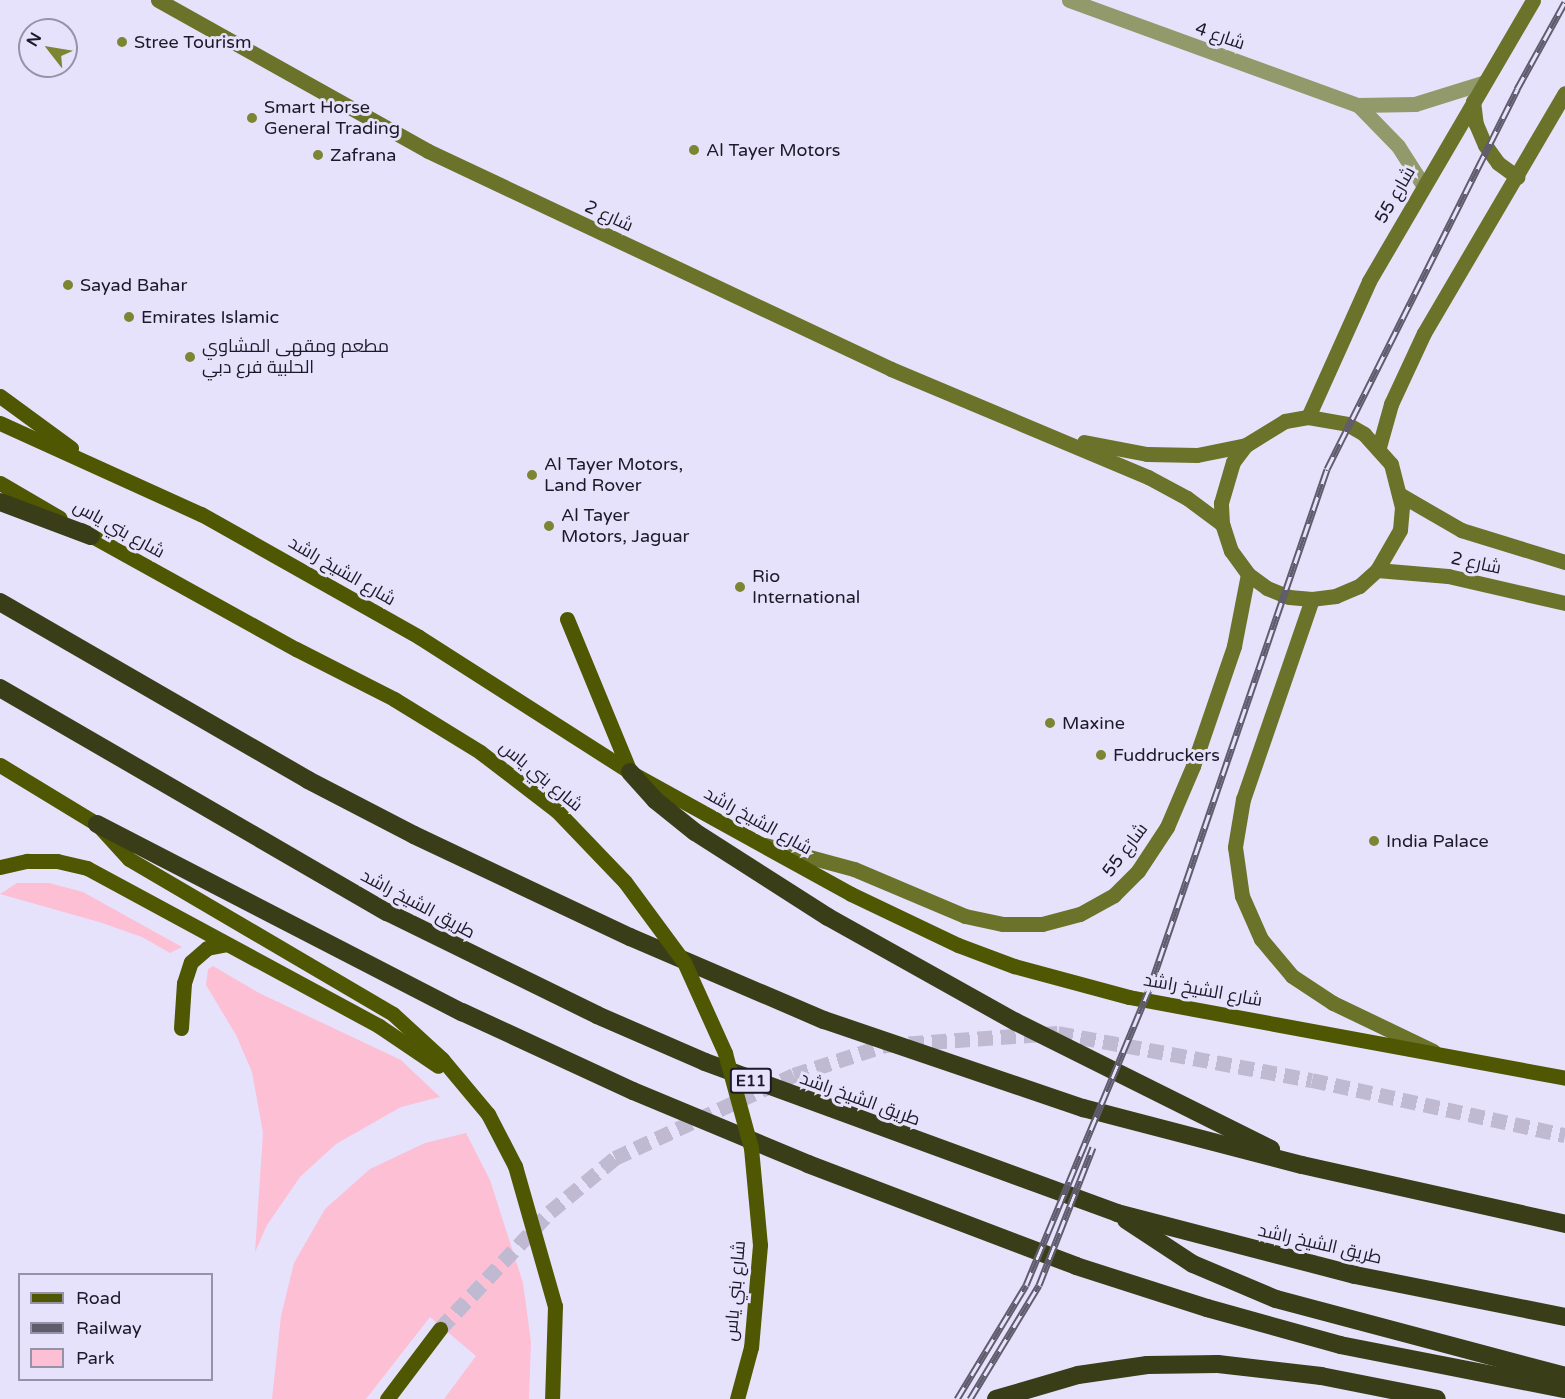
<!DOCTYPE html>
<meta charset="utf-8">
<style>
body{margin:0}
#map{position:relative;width:1565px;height:1399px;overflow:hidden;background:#e7e2fb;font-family:"Varela Round",Cairo,sans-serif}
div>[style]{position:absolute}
.green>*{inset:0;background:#fcbfd4}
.primary-tunnel>*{height:15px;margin-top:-7.5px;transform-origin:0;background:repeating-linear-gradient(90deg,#bfbad1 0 15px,transparent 0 23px)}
.street>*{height:15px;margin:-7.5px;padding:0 7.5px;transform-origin:7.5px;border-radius:7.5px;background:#92996b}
.secondary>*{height:15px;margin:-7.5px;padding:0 7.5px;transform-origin:7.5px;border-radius:7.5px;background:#6a7329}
.primary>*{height:15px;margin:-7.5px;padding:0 7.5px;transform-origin:7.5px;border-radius:7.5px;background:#4f5702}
.highway>*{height:18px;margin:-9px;padding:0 9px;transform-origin:9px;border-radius:9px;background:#393e18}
.rail>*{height:7px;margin-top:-3.5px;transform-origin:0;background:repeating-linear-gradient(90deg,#e7e2fb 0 14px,#605c6e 0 28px);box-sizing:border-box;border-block:2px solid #605c6e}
.primary-bridge>*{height:15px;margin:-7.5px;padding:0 7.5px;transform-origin:7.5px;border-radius:7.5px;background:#4f5702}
.dots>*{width:16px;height:16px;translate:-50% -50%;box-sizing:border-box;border:3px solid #e7e2fb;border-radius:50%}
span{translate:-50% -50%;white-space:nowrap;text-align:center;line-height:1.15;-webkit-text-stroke:6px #e7e2fb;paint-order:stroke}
.shield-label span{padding:2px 4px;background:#e7e2fb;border:2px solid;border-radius:4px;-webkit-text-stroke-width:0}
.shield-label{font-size:16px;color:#1d1928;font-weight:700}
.street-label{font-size:18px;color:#1d1928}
.poi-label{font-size:18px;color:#1d1928}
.left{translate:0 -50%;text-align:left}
.legend{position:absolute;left:18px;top:1273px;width:195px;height:108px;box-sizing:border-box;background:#e7e2fb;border:2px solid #9692a7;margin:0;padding:8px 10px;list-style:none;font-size:18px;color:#1d1928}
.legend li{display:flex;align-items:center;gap:12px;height:30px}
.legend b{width:30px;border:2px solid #9692a7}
.north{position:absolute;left:18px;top:18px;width:60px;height:60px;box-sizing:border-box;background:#e7e2fb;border:2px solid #9692a7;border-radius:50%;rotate:301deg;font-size:16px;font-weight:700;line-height:24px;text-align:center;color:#1d1928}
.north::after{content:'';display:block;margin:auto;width:21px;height:27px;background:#7b8532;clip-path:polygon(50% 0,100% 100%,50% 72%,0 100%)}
</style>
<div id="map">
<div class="green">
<div style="clip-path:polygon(17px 883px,49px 883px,83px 892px,182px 947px,170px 953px,142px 937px,99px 922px,0 894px)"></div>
<div style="clip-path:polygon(213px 966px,259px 993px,401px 1060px,440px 1097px,401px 1107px,336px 1144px,300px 1177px,267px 1225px,255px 1252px,263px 1133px,252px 1072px,236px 1035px,206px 985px,208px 969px)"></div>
<div style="clip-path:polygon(466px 1133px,490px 1180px,523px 1283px,531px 1342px,529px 1399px,444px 1399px,476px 1356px,430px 1317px,366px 1399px,272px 1399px,281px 1316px,294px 1263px,325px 1209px,370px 1169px,425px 1143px)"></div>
</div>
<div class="primary-tunnel">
<div style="left:440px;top:1329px;width:161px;rotate:-46.8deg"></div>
<div style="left:550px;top:1212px;width:85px;rotate:-39.7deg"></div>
<div style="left:615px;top:1158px;width:197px;rotate:-24.9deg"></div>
<div style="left:794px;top:1075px;width:97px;rotate:-18.1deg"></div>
<div style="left:886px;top:1045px;width:172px;rotate:-4deg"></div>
<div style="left:1058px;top:1033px;width:258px;rotate:10.5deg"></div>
<div style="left:1312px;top:1080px;width:259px;rotate:12.3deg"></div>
</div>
<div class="street">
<div style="left:1069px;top:0;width:307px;rotate:20deg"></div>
<div style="left:1358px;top:105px;width:57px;rotate:-1deg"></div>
<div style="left:1415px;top:104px;width:70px;rotate:-17.4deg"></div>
<div style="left:1358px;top:105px;width:57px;rotate:45.7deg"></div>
<div style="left:1398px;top:146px;width:46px;rotate:57.3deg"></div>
</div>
<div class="secondary">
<div style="left:158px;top:0;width:309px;rotate:29.2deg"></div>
<div style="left:428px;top:151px;width:512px;rotate:25.21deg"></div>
<div style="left:891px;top:369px;width:279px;rotate:22.8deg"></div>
<div style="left:1148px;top:477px;width:44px;rotate:28.3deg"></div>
<div style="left:1187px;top:498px;width:44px;rotate:36.6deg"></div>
<div style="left:1473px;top:101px;width:23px;rotate:83deg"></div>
<div style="left:1476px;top:124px;width:23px;rotate:67deg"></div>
<div style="left:1485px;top:145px;width:22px;rotate:54deg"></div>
<div style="left:1498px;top:163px;width:24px;rotate:36deg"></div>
<div style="left:1308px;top:417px;width:149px;rotate:-65.8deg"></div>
<div style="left:1369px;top:281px;width:325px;rotate:-59.7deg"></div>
<div style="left:1084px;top:442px;width:64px;rotate:10.8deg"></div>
<div style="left:1147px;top:454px;width:50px;rotate:1.1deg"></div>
<div style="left:1197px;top:455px;width:50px;rotate:-11.5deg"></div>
<div style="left:1246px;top:445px;width:46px;rotate:-31.6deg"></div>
<div style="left:1285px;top:421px;width:23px;rotate:-10deg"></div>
<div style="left:1308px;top:417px;width:40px;rotate:10deg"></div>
<div style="left:1347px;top:424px;width:20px;rotate:30deg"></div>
<div style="left:1364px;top:434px;width:40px;rotate:48deg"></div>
<div style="left:1391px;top:464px;width:44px;rotate:75.7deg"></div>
<div style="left:1402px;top:507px;width:23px;rotate:95deg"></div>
<div style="left:1400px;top:530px;width:46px;rotate:119.9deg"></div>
<div style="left:1377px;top:570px;width:24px;rotate:138deg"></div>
<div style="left:1359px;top:586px;width:25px;rotate:157deg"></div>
<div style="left:1336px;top:596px;width:24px;rotate:173deg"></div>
<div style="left:1312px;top:599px;width:23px;rotate:-175deg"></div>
<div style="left:1289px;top:597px;width:24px;rotate:-158deg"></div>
<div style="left:1267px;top:588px;width:24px;rotate:-144deg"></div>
<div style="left:1248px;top:574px;width:29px;rotate:-126deg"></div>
<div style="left:1231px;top:551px;width:28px;rotate:-108deg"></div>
<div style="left:1222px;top:524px;width:21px;rotate:-93deg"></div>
<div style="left:1221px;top:503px;width:43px;rotate:-73.7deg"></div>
<div style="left:1233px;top:462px;width:21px;rotate:-53deg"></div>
<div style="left:1379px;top:447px;width:45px;rotate:-74.4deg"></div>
<div style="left:1391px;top:404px;width:78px;rotate:-65.1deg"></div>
<div style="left:1424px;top:333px;width:278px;rotate:-59.6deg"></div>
<div style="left:1399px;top:494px;width:72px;rotate:30.1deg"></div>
<div style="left:1461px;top:530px;width:109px;rotate:17.1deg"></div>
<div style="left:1377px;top:570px;width:71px;rotate:4.8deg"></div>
<div style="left:1448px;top:576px;width:120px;rotate:13deg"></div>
<div style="left:1312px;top:599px;width:212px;rotate:109deg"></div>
<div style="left:1243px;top:799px;width:49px;rotate:99.5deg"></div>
<div style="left:1235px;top:847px;width:49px;rotate:81.9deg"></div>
<div style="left:1242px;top:896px;width:47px;rotate:66.2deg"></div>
<div style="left:1261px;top:939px;width:48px;rotate:50deg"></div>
<div style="left:1292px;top:976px;width:49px;rotate:33.4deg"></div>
<div style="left:1333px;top:1003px;width:111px;rotate:25.6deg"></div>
<div style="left:765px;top:845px;width:92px;rotate:15.1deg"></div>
<div style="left:854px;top:869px;width:121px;rotate:22.9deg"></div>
<div style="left:965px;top:916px;width:39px;rotate:12deg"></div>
<div style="left:1003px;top:924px;width:39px"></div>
<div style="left:1042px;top:924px;width:39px;rotate:-15deg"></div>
<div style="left:1080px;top:914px;width:39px;rotate:-29deg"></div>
<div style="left:1114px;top:895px;width:34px;rotate:-45deg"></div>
<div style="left:1138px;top:871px;width:53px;rotate:-56.6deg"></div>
<div style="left:1167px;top:827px;width:66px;rotate:-66.9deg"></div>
<div style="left:1193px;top:766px;width:127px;rotate:-71.1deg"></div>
<div style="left:1234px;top:646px;width:73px;rotate:-79deg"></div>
</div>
<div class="primary">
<div style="left:0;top:396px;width:88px;rotate:36.2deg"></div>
<div style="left:0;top:423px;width:221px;rotate:24.4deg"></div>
<div style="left:201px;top:514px;width:250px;rotate:29.4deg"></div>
<div style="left:419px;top:637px;width:250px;rotate:32.6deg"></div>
<div style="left:630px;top:772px;width:252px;rotate:28.9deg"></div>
<div style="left:851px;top:894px;width:119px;rotate:25.5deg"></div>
<div style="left:958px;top:945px;width:60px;rotate:20.6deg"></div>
<div style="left:1014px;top:966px;width:119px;rotate:15.1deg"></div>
<div style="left:1129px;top:997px;width:443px;rotate:10.5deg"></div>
<div style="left:0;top:483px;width:69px;rotate:30.3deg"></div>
<div style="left:81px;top:530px;width:246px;rotate:29deg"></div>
<div style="left:567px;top:619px;width:165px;rotate:67.6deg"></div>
<div style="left:0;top:765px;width:114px;rotate:31.3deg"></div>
<div style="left:97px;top:824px;width:47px;rotate:47.6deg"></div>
<div style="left:129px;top:859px;width:306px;rotate:30.4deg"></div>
<div style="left:393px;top:1014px;width:67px;rotate:42.6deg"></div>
<div style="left:442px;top:1059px;width:72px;rotate:50.1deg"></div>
<div style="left:488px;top:1114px;width:59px;rotate:62.6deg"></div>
<div style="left:515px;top:1166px;width:146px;rotate:74.1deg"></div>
<div style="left:555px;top:1306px;width:93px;rotate:91.8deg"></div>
<div style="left:0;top:867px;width:28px;rotate:-13deg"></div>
<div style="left:27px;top:861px;width:30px"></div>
<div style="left:57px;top:861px;width:31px;rotate:13deg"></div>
<div style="left:87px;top:868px;width:332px;rotate:28.4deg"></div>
<div style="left:379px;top:1026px;width:71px;rotate:34.1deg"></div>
<div style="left:181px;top:1028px;width:45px;rotate:-86.2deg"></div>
<div style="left:184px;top:983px;width:22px;rotate:-72deg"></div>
<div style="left:191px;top:962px;width:21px;rotate:-41deg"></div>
<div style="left:207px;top:948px;width:20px;rotate:-11deg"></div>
<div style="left:387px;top:1399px;width:88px;rotate:-52.9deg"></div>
<div style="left:737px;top:1399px;width:54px;rotate:-74.9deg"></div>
</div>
<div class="highway">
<div style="left:0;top:502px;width:97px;rotate:20.5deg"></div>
<div style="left:0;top:602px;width:356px;rotate:30deg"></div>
<div style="left:308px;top:780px;width:119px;rotate:27.4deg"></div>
<div style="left:414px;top:835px;width:239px;rotate:25.3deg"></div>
<div style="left:630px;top:937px;width:211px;rotate:23.2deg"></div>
<div style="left:824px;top:1020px;width:274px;rotate:18.8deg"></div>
<div style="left:1083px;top:1108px;width:226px;rotate:14.6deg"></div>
<div style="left:1302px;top:1165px;width:270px;rotate:12.6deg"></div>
<div style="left:0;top:688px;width:447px;rotate:30.1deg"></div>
<div style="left:387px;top:912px;width:234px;rotate:26.1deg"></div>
<div style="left:597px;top:1015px;width:118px;rotate:23.5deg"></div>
<div style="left:705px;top:1062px;width:439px;rotate:20.1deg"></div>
<div style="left:1117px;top:1213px;width:246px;rotate:14.6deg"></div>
<div style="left:1355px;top:1275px;width:214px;rotate:11.3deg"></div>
<div style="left:630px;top:772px;width:38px;rotate:48deg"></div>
<div style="left:655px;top:800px;width:51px;rotate:38.7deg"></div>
<div style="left:695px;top:832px;width:158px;rotate:32.6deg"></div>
<div style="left:828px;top:917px;width:215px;rotate:29.2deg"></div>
<div style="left:1016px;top:1022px;width:285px;rotate:26.5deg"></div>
<div style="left:97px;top:824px;width:411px;rotate:27.3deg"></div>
<div style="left:462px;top:1012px;width:188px;rotate:24.8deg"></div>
<div style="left:633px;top:1091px;width:190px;rotate:22.6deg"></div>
<div style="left:808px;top:1164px;width:287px;rotate:20.8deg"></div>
<div style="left:1076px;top:1266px;width:138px;rotate:17.8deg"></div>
<div style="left:1207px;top:1308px;width:138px;rotate:15.5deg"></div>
<div style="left:1340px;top:1345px;width:229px;rotate:11.1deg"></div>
<div style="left:1126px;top:1220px;width:80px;rotate:33.3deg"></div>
<div style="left:1193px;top:1264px;width:90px;rotate:22.9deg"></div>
<div style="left:1276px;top:1299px;width:299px;rotate:14.9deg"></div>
<div style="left:996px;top:1399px;width:85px;rotate:-16.3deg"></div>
<div style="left:1078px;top:1375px;width:70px;rotate:-8.2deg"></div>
<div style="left:1147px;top:1365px;width:71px;rotate:-0.8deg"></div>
<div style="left:1218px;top:1364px;width:104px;rotate:6.6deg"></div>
<div style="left:1321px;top:1376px;width:118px;rotate:11.2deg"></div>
</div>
<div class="rail">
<div style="left:957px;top:1399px;width:133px;rotate:-58.8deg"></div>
<div style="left:1026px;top:1285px;width:323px;rotate:-67.4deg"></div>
<div style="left:1150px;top:987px;width:547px;rotate:-71.13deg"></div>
<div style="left:1327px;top:469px;width:425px;rotate:-63.4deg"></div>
<div style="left:1517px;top:89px;width:99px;rotate:-61.1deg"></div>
<div style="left:970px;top:1399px;width:133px;rotate:-58.8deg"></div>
<div style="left:1039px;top:1285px;width:148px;rotate:-68.6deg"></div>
</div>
<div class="primary-bridge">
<div style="left:296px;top:649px;width:110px;rotate:27deg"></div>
<div style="left:394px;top:699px;width:101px;rotate:31.6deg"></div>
<div style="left:480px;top:752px;width:97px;rotate:37.5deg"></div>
<div style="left:557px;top:811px;width:98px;rotate:46.2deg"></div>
<div style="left:625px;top:882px;width:99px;rotate:53.6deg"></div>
<div style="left:684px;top:962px;width:100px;rotate:65.7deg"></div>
<div style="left:725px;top:1053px;width:98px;rotate:74.7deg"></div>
<div style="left:751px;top:1148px;width:97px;rotate:84.7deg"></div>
<div style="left:760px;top:1245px;width:102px;rotate:95deg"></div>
</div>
<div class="dots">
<div style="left:122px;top:42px;background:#7b8532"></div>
<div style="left:252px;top:118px;background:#7b8532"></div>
<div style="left:694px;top:150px;background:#7b8532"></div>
<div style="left:318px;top:155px;background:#7b8532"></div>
<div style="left:68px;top:285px;background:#7b8532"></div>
<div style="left:129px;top:317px;background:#7b8532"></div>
<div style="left:190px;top:357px;background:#7b8532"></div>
<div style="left:532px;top:475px;background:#7b8532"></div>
<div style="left:549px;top:526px;background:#7b8532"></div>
<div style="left:740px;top:587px;background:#7b8532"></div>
<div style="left:1050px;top:723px;background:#7b8532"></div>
<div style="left:1101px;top:755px;background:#7b8532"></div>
<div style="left:1374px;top:841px;background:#7b8532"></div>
</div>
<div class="shield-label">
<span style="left:751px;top:1081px">E11</span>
</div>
<div class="street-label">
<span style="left:1220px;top:36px;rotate:19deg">شارع 4</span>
<span style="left:1395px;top:195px;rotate:-60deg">شارع 55</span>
<span style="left:609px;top:216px;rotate:25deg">شارع 2</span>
<span style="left:119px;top:529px;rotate:29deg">شارع بني ياس</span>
<span style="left:1476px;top:563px;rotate:12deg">شارع 2</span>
<span style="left:342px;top:571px;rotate:30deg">شارع الشيخ راشد</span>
<span style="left:541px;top:776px;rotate:39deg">شارع بني ياس</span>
<span style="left:758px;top:821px;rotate:29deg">شارع الشيخ راشد</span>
<span style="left:1125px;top:850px;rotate:-53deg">شارع 55</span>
<span style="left:418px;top:904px;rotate:28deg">طريق الشيخ راشد</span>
<span style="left:1203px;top:990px;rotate:10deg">شارع الشيخ راشد</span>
<span style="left:860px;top:1099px;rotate:20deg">طريق الشيخ راشد</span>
<span style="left:1320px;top:1244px;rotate:13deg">طريق الشيخ راشد</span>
<span style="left:735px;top:1291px;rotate:-85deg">شارع بني ياس</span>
</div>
<div class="poi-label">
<span class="left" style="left:134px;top:42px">Stree Tourism</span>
<span class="left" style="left:264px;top:118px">Smart Horse<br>General Trading</span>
<span class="left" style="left:706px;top:150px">Al Tayer Motors</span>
<span class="left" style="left:330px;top:155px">Zafrana</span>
<span class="left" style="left:80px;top:285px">Sayad Bahar</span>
<span class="left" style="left:141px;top:317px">Emirates Islamic</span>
<span class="left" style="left:202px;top:357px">مطعم ومقهى المشاوي<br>الحلبية فرع دبي</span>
<span class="left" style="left:544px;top:475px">Al Tayer Motors,<br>Land Rover</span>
<span class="left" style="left:561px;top:526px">Al Tayer<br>Motors, Jaguar</span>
<span class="left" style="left:752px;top:587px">Rio<br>International</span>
<span class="left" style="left:1062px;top:723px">Maxine</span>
<span class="left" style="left:1113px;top:755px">Fuddruckers</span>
<span class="left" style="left:1386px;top:841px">India Palace</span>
</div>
<ul class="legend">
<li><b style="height:8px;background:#4f5702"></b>Road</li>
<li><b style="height:8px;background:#605c6e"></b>Railway</li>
<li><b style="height:16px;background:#fcbfd4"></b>Park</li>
</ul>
<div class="north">N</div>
</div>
